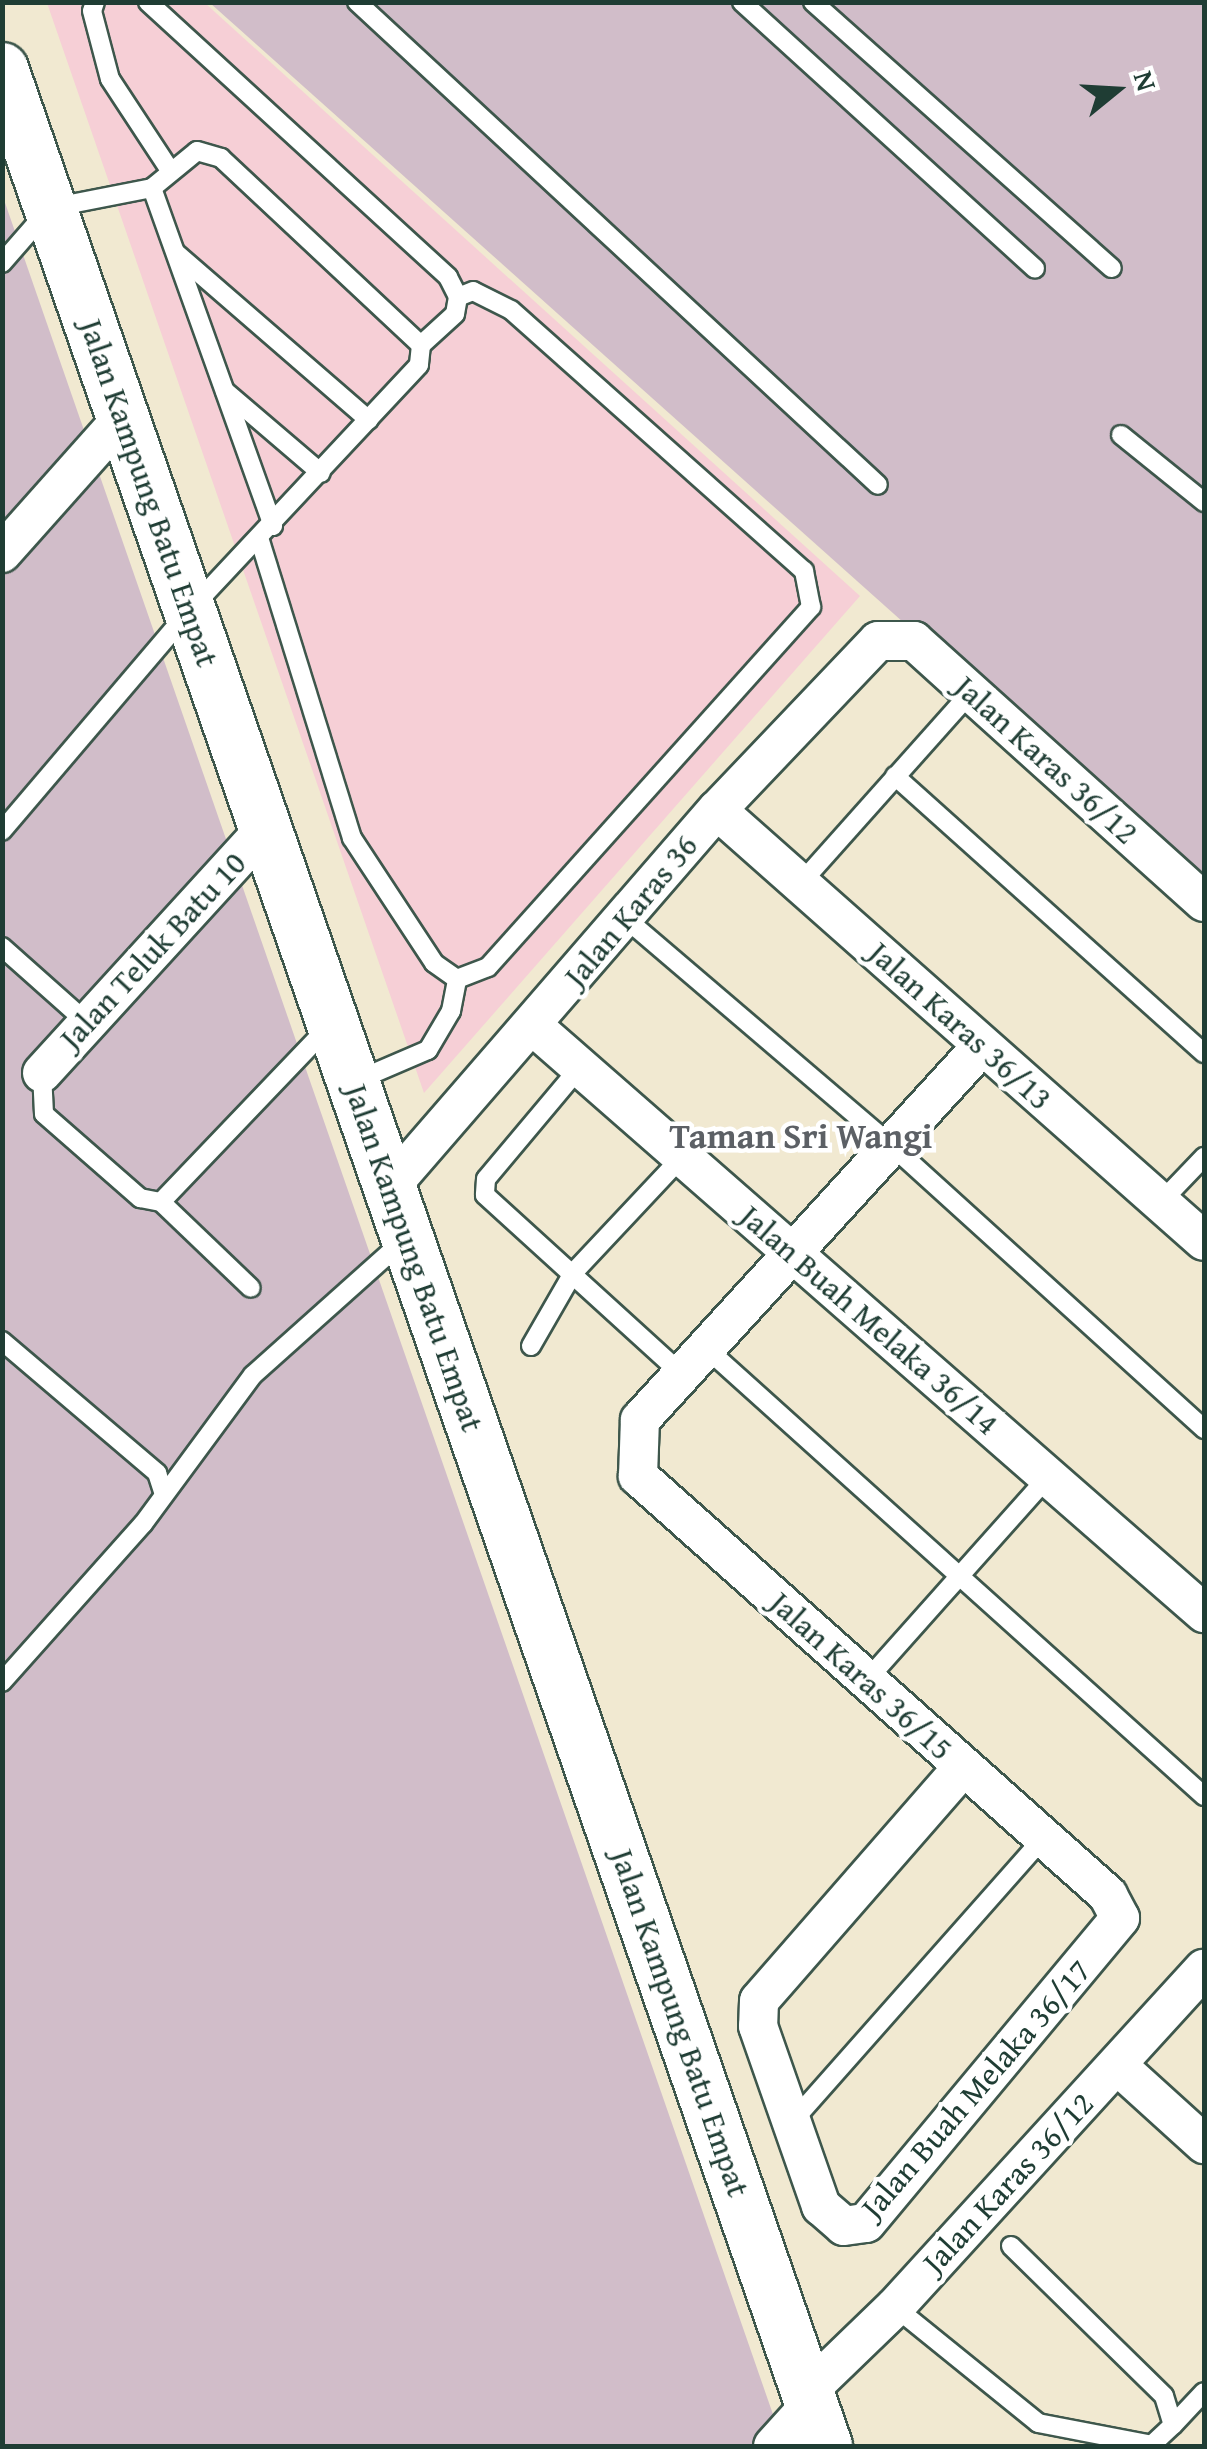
<!DOCTYPE html>
<style>
body{margin:0}
#map{position:relative;width:1207px;height:2449px;overflow:hidden;background:#f1e9d1;font-family:"Gentium Book Plus",serif}
div>[style]{position:absolute}
.built>*{inset:0;background:#f6cfd6}
.industrial>*{inset:0;background:#d1bdc9}
.roads{filter:drop-shadow(2px 0 #3e574c) drop-shadow(-2px 0 #3e574c) drop-shadow(0 2px #3e574c) drop-shadow(0 -2px #3e574c)}
.lane>*{height:18px;margin:-9px;padding:0 9px;transform-origin:9px;border-radius:9px;background:#fff}
.street>*{height:38px;margin:-19px;padding:0 19px;transform-origin:19px;border-radius:19px;background:#fff}
.secondary>*{height:52px;margin:-26px;padding:0 26px;transform-origin:26px;border-radius:26px;background:#fff}
span{translate:-50% -50%;white-space:nowrap;text-align:center;line-height:1.15;-webkit-text-stroke:9px #fff;paint-order:stroke}
.street-label{font-size:32px;color:#1f3d34}
.neighbourhood-label{font-size:35px;color:#5c6065;font-weight:700}
.frame{position:absolute;inset:0;border:5px solid #1f3d34;pointer-events:none}
.north{position:absolute;left:1067px;top:40px;width:100px;height:100px;-webkit-text-stroke:8px #fff;paint-order:stroke;rotate:72deg;font-size:28px;font-weight:700;line-height:40px;text-align:center;color:#1f3d34}
.north::after{content:'';display:block;margin:auto;width:35px;height:45px;background:#1f3d34;clip-path:polygon(50% 0,100% 100%,50% 72%,0 100%)}
</style>
<div id="map">
<div class="built">
<div style="clip-path:polygon(47px 3px,205px 3px,860px 596px,424px 1093px)"></div>
</div>
<div class="industrial">
<div style="clip-path:polygon(210px 3px,1204px 3px,1204px 891px)"></div>
<div style="clip-path:polygon(3px 197px,784px 2446px,3px 2446px)"></div>
</div>
<div class="roads">
<div class="lane">
<div style="left:95px;top:2px;width:9px;rotate:108deg"></div>
<div style="left:92px;top:11px;width:70px;rotate:75.2deg"></div>
<div style="left:110px;top:79px;width:111px;rotate:56.7deg"></div>
<div style="left:148px;top:2px;width:407px;rotate:42.5deg"></div>
<div style="left:448px;top:277px;width:22px;rotate:63deg"></div>
<div style="left:458px;top:297px;width:17px;rotate:100deg"></div>
<div style="left:455px;top:314px;width:46px;rotate:137.6deg"></div>
<div style="left:357px;top:2px;width:710px;rotate:42.83deg"></div>
<div style="left:742px;top:2px;width:396px;rotate:42.3deg"></div>
<div style="left:813px;top:2px;width:400px;rotate:41.7deg"></div>
<div style="left:152px;top:188px;width:359px;rotate:70.3deg"></div>
<div style="left:176px;top:253px;width:255px;rotate:40.9deg"></div>
<div style="left:2px;top:263px;width:73px;rotate:-48.9deg"></div>
<div style="left:50px;top:208px;width:104px;rotate:-11.1deg"></div>
<div style="left:152px;top:188px;width:58px;rotate:-39.4deg"></div>
<div style="left:197px;top:151px;width:25px;rotate:16deg"></div>
<div style="left:221px;top:158px;width:274px;rotate:43.1deg"></div>
<div style="left:421px;top:345px;width:20px;rotate:96deg"></div>
<div style="left:419px;top:365px;width:335px;rotate:133.1deg"></div>
<div style="left:190px;top:610px;width:290px;rotate:130.4deg"></div>
<div style="left:225px;top:391px;width:126px;rotate:40.5deg"></div>
<div style="left:1121px;top:435px;width:107px;rotate:38.9deg"></div>
<div style="left:260px;top:541px;width:311px;rotate:72.8deg"></div>
<div style="left:352px;top:838px;width:149px;rotate:56.7deg"></div>
<div style="left:434px;top:963px;width:28px;rotate:35deg"></div>
<div style="left:457px;top:979px;width:33px;rotate:-21deg"></div>
<div style="left:488px;top:967px;width:484px;rotate:-48.1deg"></div>
<div style="left:811px;top:607px;width:37px;rotate:-101deg"></div>
<div style="left:804px;top:571px;width:392px;rotate:-138.3deg"></div>
<div style="left:511px;top:310px;width:42px;rotate:-153.4deg"></div>
<div style="left:473px;top:291px;width:16px;rotate:158deg"></div>
<div style="left:895px;top:776px;width:415px;rotate:41.9deg"></div>
<div style="left:800px;top:884px;width:257px;rotate:-48.3deg"></div>
<div style="left:625px;top:918px;width:350px;rotate:40.5deg"></div>
<div style="left:891px;top:1145px;width:423px;rotate:42.2deg"></div>
<div style="left:2px;top:947px;width:111px;rotate:41.7deg"></div>
<div style="left:580px;top:1067px;width:146px;rotate:130deg"></div>
<div style="left:486px;top:1179px;width:16px;rotate:94deg"></div>
<div style="left:485px;top:1195px;width:266px;rotate:42.3deg"></div>
<div style="left:42px;top:1073px;width:41px;rotate:87.2deg"></div>
<div style="left:44px;top:1114px;width:128px;rotate:41.2deg"></div>
<div style="left:140px;top:1198px;width:21px;rotate:11deg"></div>
<div style="left:161px;top:1202px;width:243px;rotate:-46.3deg"></div>
<div style="left:358px;top:1080px;width:76px;rotate:-23.2deg"></div>
<div style="left:428px;top:1050px;width:45px;rotate:-59.5deg"></div>
<div style="left:451px;top:1011px;width:33px;rotate:-79deg"></div>
<div style="left:161px;top:1202px;width:124px;rotate:43.7deg"></div>
<div style="left:1160px;top:1203px;width:64px;rotate:-46.3deg"></div>
<div style="left:2px;top:1341px;width:204px;rotate:40.4deg"></div>
<div style="left:157px;top:1473px;width:22px;rotate:72deg"></div>
<div style="left:531px;top:1346px;width:84px;rotate:-60.1deg"></div>
<div style="left:573px;top:1273px;width:161px;rotate:-46.8deg"></div>
<div style="left:706px;top:1348px;width:670px;rotate:41.97deg"></div>
<div style="left:866px;top:1681px;width:273px;rotate:-48.3deg"></div>
<div style="left:2px;top:1682px;width:212px;rotate:-48.3deg"></div>
<div style="left:143px;top:1524px;width:185px;rotate:-53.6deg"></div>
<div style="left:253px;top:1375px;width:201px;rotate:-41.8deg"></div>
<div style="left:792px;top:2122px;width:379px;rotate:-48.5deg"></div>
<div style="left:1011px;top:2246px;width:214px;rotate:44.4deg"></div>
<div style="left:1164px;top:2396px;width:30px;rotate:73deg"></div>
<div style="left:1173px;top:2425px;width:26px;rotate:137deg"></div>
<div style="left:895px;top:2307px;width:184px;rotate:39deg"></div>
<div style="left:1038px;top:2423px;width:121px;rotate:10.9deg"></div>
<div style="left:1173px;top:2425px;width:45px;rotate:-46.8deg"></div>
</div>
<div class="street">
<div style="left:2px;top:553px;width:182px;rotate:-48.3deg"></div>
<div style="left:717px;top:810px;width:650px;rotate:41.51deg"></div>
<div style="left:533px;top:1026px;width:892px;rotate:41.18deg"></div>
<div style="left:42px;top:1073px;width:331px;rotate:-47.6deg"></div>
<div style="left:390px;top:1187px;width:499px;rotate:-49.1deg"></div>
<div style="left:717px;top:810px;width:233px;rotate:-46.4deg"></div>
<div style="left:878px;top:641px;width:36px"></div>
<div style="left:914px;top:641px;width:390px;rotate:42deg"></div>
<div style="left:963px;top:1767px;width:310px;rotate:131.1deg"></div>
<div style="left:759px;top:2001px;width:25px;rotate:92deg"></div>
<div style="left:758px;top:2026px;width:191px;rotate:70.7deg"></div>
<div style="left:821px;top:2206px;width:30px;rotate:41deg"></div>
<div style="left:844px;top:2226px;width:22px;rotate:-8deg"></div>
<div style="left:866px;top:2223px;width:397px;rotate:-50.2deg"></div>
<div style="left:1120px;top:1918px;width:26px;rotate:-118deg"></div>
<div style="left:1108px;top:1895px;width:630px;rotate:-138.28deg"></div>
<div style="left:638px;top:1476px;width:56px;rotate:-88deg"></div>
<div style="left:640px;top:1420px;width:507px;rotate:-47.56deg"></div>
<div style="left:1117px;top:2065px;width:118px;rotate:42.2deg"></div>
<div style="left:807px;top:2392px;width:122px;rotate:-44deg"></div>
<div style="left:895px;top:2307px;width:458px;rotate:-47.6deg"></div>
<div style="left:773px;top:2446px;width:57px;rotate:-47.9deg"></div>
</div>
<div class="secondary">
<div style="left:2px;top:69px;width:2516px;rotate:70.88deg"></div>
</div>
</div>
<div class="street-label">
<span style="left:149px;top:493px;rotate:71deg">Jalan Kampung Batu Empat</span>
<span style="left:1046px;top:760px;rotate:42deg">Jalan Karas 36/12</span>
<span style="left:631px;top:911px;rotate:-50deg">Jalan Karas 36</span>
<span style="left:153px;top:951px;rotate:-47deg">Jalan Teluk Batu 10</span>
<span style="left:960px;top:1026px;rotate:42deg">Jalan Karas 36/13</span>
<span style="left:414px;top:1258px;rotate:71deg">Jalan Kampung Batu Empat</span>
<span style="left:869px;top:1320px;rotate:41deg">Jalan Buah Melaka 36/14</span>
<span style="left:861px;top:1676px;rotate:42deg">Jalan Karas 36/15</span>
<span style="left:680px;top:2023px;rotate:71deg">Jalan Kampung Batu Empat</span>
<span style="left:976px;top:2089px;rotate:-49deg">Jalan Buah Melaka 36/17</span>
<span style="left:1008px;top:2183px;rotate:-47deg">Jalan Karas 36/12</span>
</div>
<div class="neighbourhood-label">
<span style="left:801px;top:1136px">Taman Sri Wangi</span>
</div>
<div class="frame"></div>
<div class="north">N</div>
</div>
